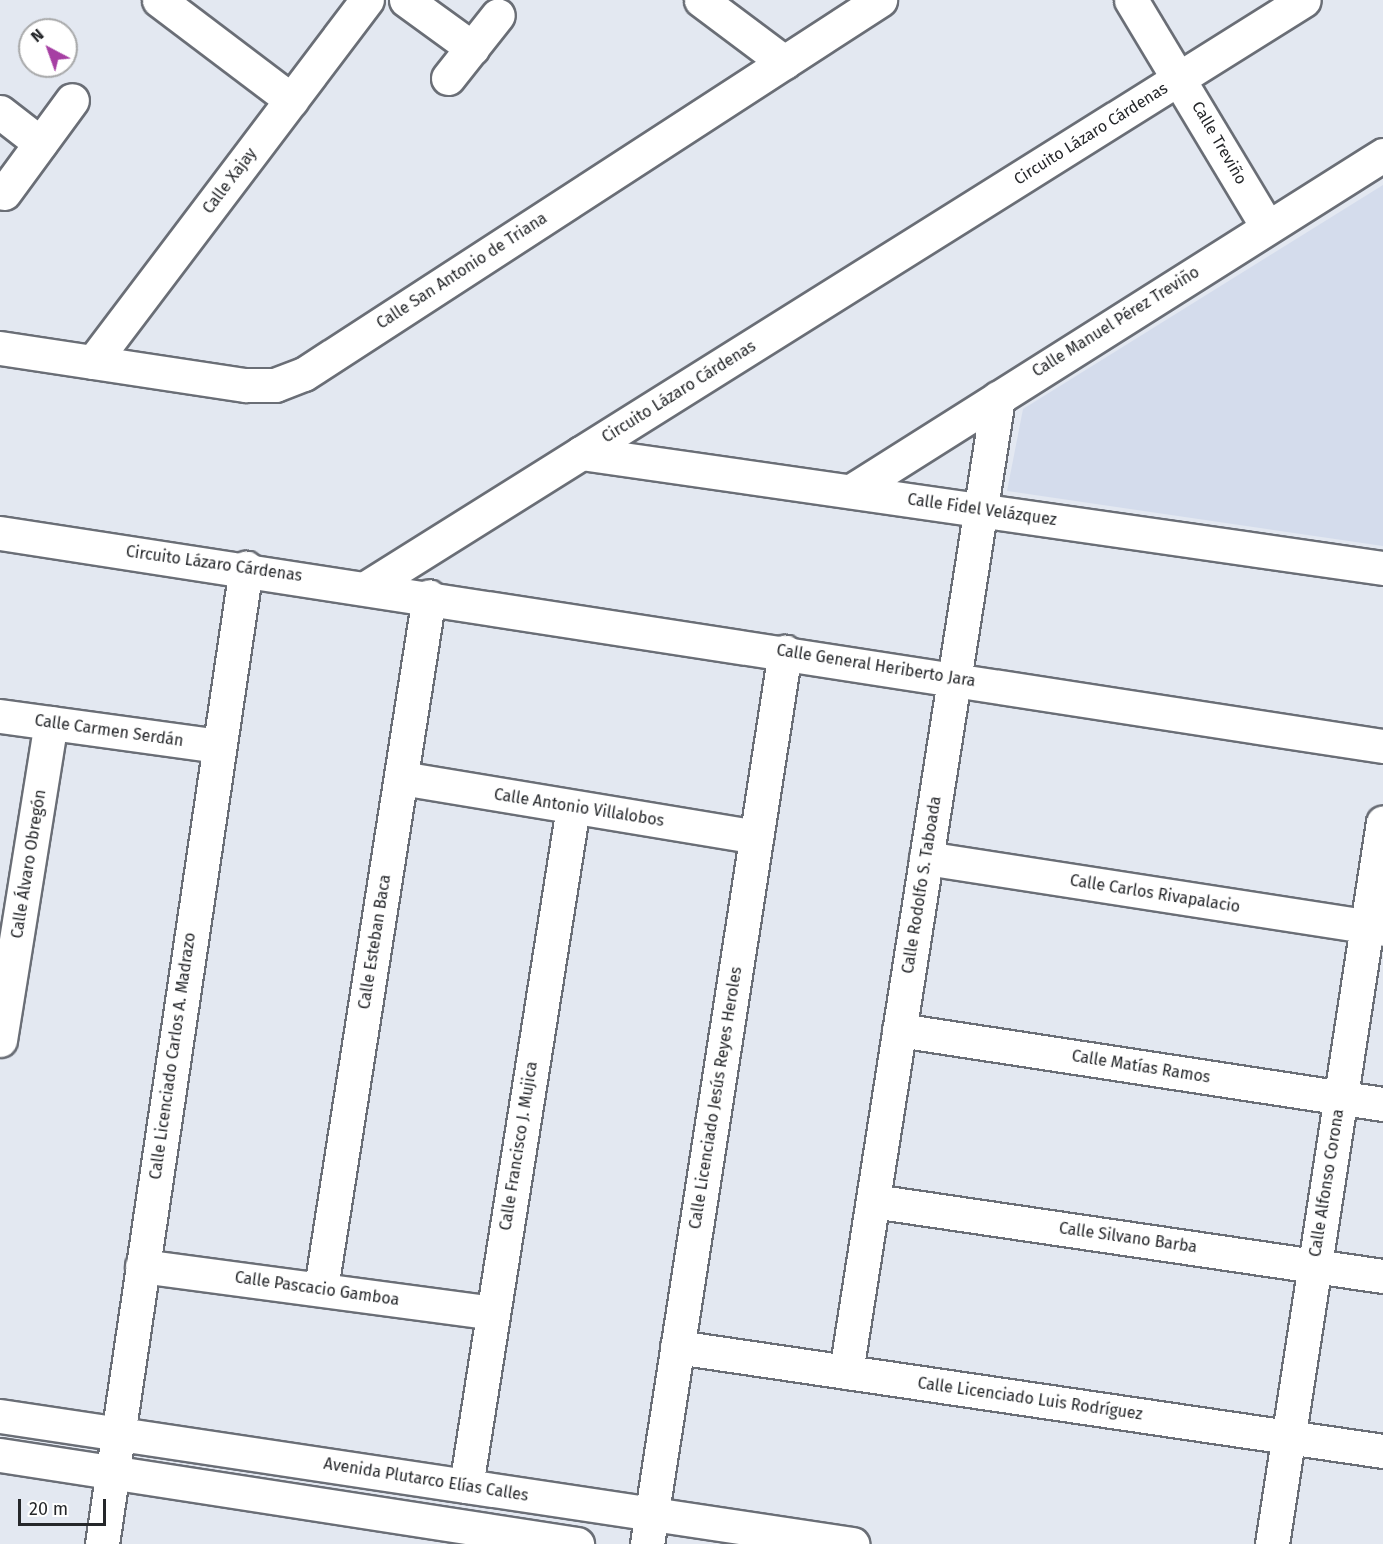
<!DOCTYPE html>
<meta charset="utf-8">
<style>
body{margin:0}
#map{position:relative;width:1383px;height:1544px;overflow:hidden;background:#e3e8f1;font-family:"Fira Sans",sans-serif}
div>[style]{position:absolute}
.built>*{inset:0;background:#d4dcec}
.roads{filter:drop-shadow(2px 0 #6a6e76) drop-shadow(-2px 0 #6a6e76) drop-shadow(0 2px #6a6e76) drop-shadow(0 -2px #6a6e76)}
.minor>*{height:33px;margin:-16.5px;padding:0 16.5px;transform-origin:16.5px;border-radius:16.5px;background:#fff}
span{translate:-50% -50%;white-space:nowrap;text-align:center;line-height:1.15;-webkit-text-stroke:4.5px #fff;paint-order:stroke}
.street-label{font-size:16px;color:#25272a}
.north{position:absolute;left:18px;top:18px;width:60px;height:60px;box-sizing:border-box;background:#fff;border:2px solid #a8a9aa;border-radius:50%;rotate:319deg;font-size:16px;font-weight:700;line-height:24px;text-align:center;color:#25272a}
.north::after{content:'';display:block;margin:auto;width:21px;height:27px;background:#a63fa3;clip-path:polygon(50% 0,100% 100%,50% 72%,0 100%)}
.scale{position:absolute;left:18px;top:1499px;width:88px;height:27px;box-sizing:border-box;border:3px solid #25272a;border-top:0;padding-left:8px;font-size:18px;line-height:21px;white-space:nowrap;color:#25272a;-webkit-text-stroke:4px #fff;paint-order:stroke}
</style>
<div id="map">
<div class="built">
<div style="clip-path:polygon(1383px 185px,1383px 546px,1007px 491px,1023px 409px)"></div>
</div>
<div class="roads">
<div class="minor">
<div style="left:159px;top:0;width:166px;rotate:37.1deg"></div>
<div style="left:406px;top:0;width:82px;rotate:36deg"></div>
<div style="left:701px;top:0;width:104px;rotate:36.8deg"></div>
<div style="left:1131px;top:0;width:264px;rotate:59deg"></div>
<div style="left:448px;top:78px;width:80px;rotate:-51.6deg"></div>
<div style="left:0;top:112px;width:51px;rotate:37.8deg"></div>
<div style="left:4px;top:193px;width:115px;rotate:-53.8deg"></div>
<div style="left:0;top:348px;width:249px;rotate:8.6deg"></div>
<div style="left:246px;top:385px;width:29px"></div>
<div style="left:275px;top:385px;width:31px;rotate:-21deg"></div>
<div style="left:304px;top:374px;width:687px;rotate:-33deg"></div>
<div style="left:93px;top:362px;width:454px;rotate:-52.9deg"></div>
<div style="left:581px;top:453px;width:810px;rotate:8.16deg"></div>
<div style="left:851px;top:491px;width:629px;rotate:-32.28deg"></div>
<div style="left:0;top:533px;width:1399px;rotate:8.76deg"></div>
<div style="left:369px;top:586px;width:1103px;rotate:-32.08deg"></div>
<div style="left:0;top:716px;width:220px;rotate:7.8deg"></div>
<div style="left:401px;top:778px;width:360px;rotate:9.4deg"></div>
<div style="left:926px;top:858px;width:462px;rotate:8.8deg"></div>
<div style="left:899px;top:1030px;width:490px;rotate:8.7deg"></div>
<div style="left:0;top:1040px;width:321px;rotate:-80.9deg"></div>
<div style="left:873px;top:1201px;width:515px;rotate:8.37deg"></div>
<div style="left:142px;top:1266px;width:354px;rotate:7.6deg"></div>
<div style="left:321px;top:1288px;width:700px;rotate:-81.13deg"></div>
<div style="left:677px;top:1347px;width:714px;rotate:8.38deg"></div>
<div style="left:846px;top:1372px;width:986px;rotate:-81.13deg"></div>
<div style="left:0;top:1416px;width:862px;rotate:8.54deg"></div>
<div style="left:0;top:1455px;width:584px;rotate:8.77deg"></div>
<div style="left:466px;top:1486px;width:687px;rotate:-81.04deg"></div>
<div style="left:102px;top:1544px;width:987px;rotate:-81.61deg"></div>
<div style="left:647px;top:1544px;width:903px;rotate:-81.21deg"></div>
<div style="left:1272px;top:1544px;width:730px;rotate:-81.26deg"></div>
</div>
</div>
<div class="street-label">
<span style="left:1091px;top:134px;rotate:-32deg">Circuito Lázaro Cárdenas</span>
<span style="left:1219px;top:143px;rotate:60deg">Calle Treviño</span>
<span style="left:230px;top:181px;rotate:-53deg">Calle Xajay</span>
<span style="left:462px;top:271px;rotate:-33deg">Calle San Antonio de Triana</span>
<span style="left:1116px;top:322px;rotate:-32deg">Calle Manuel Pérez Treviño</span>
<span style="left:679px;top:392px;rotate:-32deg">Circuito Lázaro Cárdenas</span>
<span style="left:982px;top:510px;rotate:8deg">Calle Fidel Velázquez</span>
<span style="left:214px;top:564px;rotate:8deg">Circuito Lázaro Cárdenas</span>
<span style="left:876px;top:666px;rotate:9deg">Calle General Heriberto Jara</span>
<span style="left:109px;top:731px;rotate:8deg">Calle Carmen Serdán</span>
<span style="left:579px;top:808px;rotate:9deg">Calle Antonio Villalobos</span>
<span style="left:29px;top:864px;rotate:-81deg">Calle Álvaro Obregón</span>
<span style="left:922px;top:885px;rotate:-81deg">Calle Rodolfo S. Taboada</span>
<span style="left:1155px;top:894px;rotate:9deg">Calle Carlos Rivapalacio</span>
<span style="left:375px;top:942px;rotate:-81deg">Calle Esteban Baca</span>
<span style="left:173px;top:1056px;rotate:-82deg">Calle Licenciado Carlos A. Madrazo</span>
<span style="left:1141px;top:1067px;rotate:9deg">Calle Matías Ramos</span>
<span style="left:716px;top:1098px;rotate:-81deg">Calle Licenciado Jesús Reyes Heroles</span>
<span style="left:519px;top:1146px;rotate:-81deg">Calle Francisco J. Mujica</span>
<span style="left:1327px;top:1183px;rotate:-81deg">Calle Alfonso Corona</span>
<span style="left:1128px;top:1238px;rotate:8deg">Calle Silvano Barba</span>
<span style="left:317px;top:1289px;rotate:8deg">Calle Pascacio Gamboa</span>
<span style="left:1030px;top:1399px;rotate:8deg">Calle Licenciado Luis Rodríguez</span>
<span style="left:426px;top:1480px;rotate:9deg">Avenida Plutarco Elías Calles</span>
</div>
<div class="north">N</div>
<div class="scale">20 m</div>
</div>
